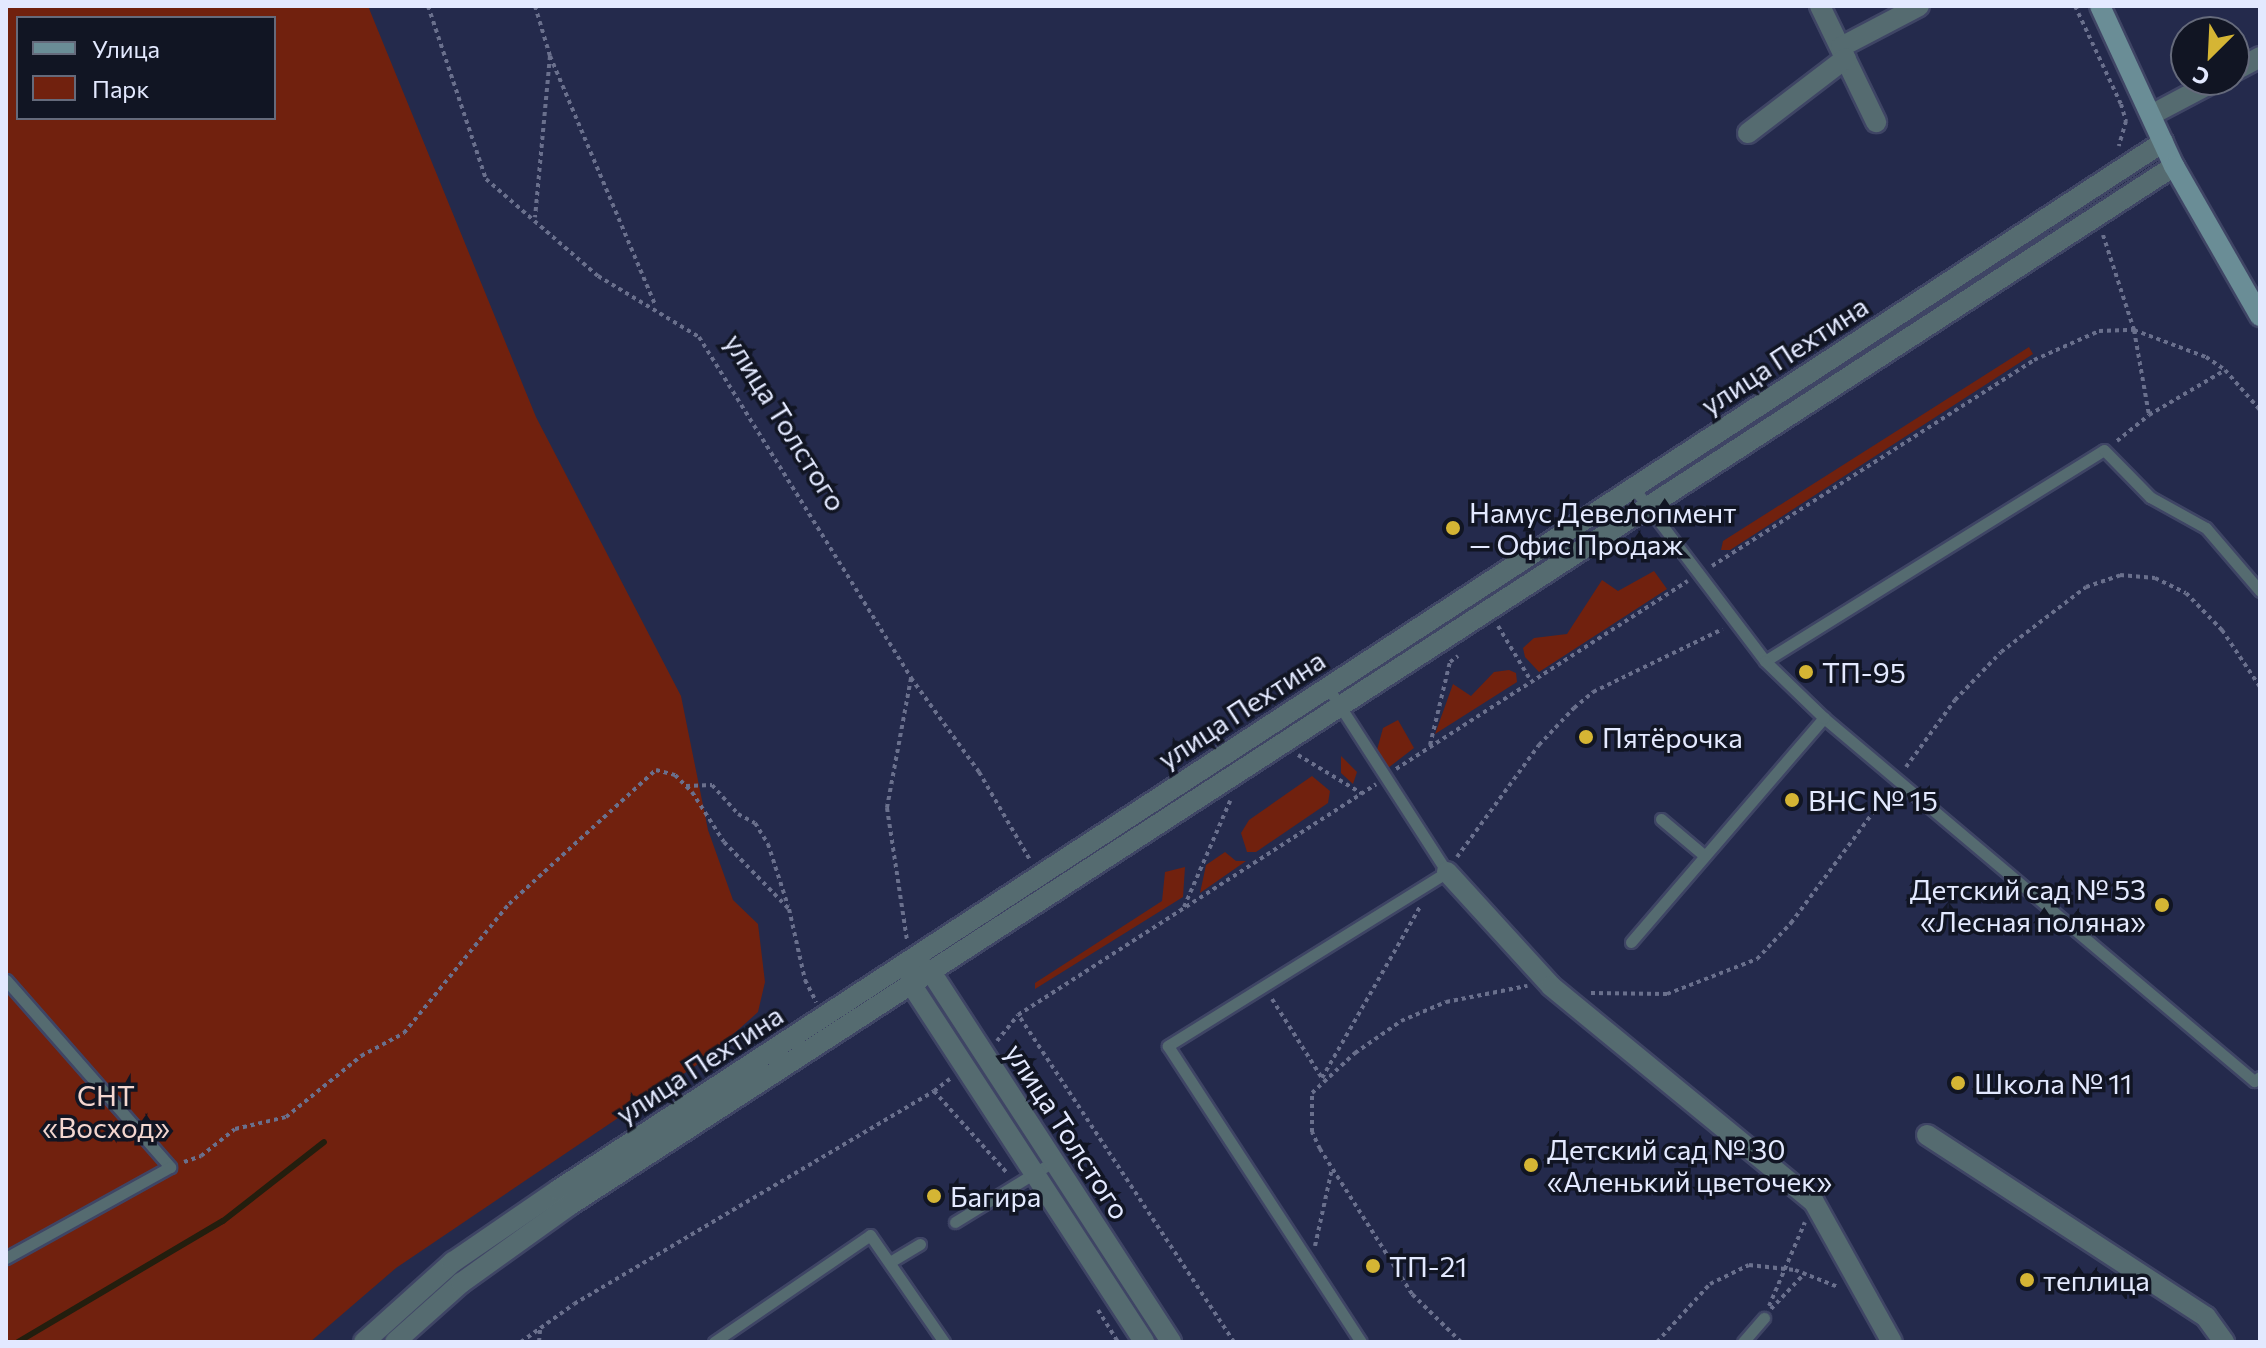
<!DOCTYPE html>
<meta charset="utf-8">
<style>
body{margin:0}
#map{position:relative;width:2266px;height:1348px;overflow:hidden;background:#242a4c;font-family:Commissioner,sans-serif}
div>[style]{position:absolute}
.green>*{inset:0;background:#71210e}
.stream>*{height:6px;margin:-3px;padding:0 3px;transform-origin:3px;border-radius:3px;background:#231e0e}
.path>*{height:4px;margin-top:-2px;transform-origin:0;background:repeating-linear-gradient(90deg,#6a708d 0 4px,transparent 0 8px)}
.roads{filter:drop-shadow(2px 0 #3f4565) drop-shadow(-2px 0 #3f4565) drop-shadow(0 2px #3f4565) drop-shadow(0 -2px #3f4565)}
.service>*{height:11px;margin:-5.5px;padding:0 5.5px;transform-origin:5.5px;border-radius:5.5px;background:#556b70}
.minor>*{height:20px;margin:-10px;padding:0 10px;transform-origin:10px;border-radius:10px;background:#556b70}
.tertiary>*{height:20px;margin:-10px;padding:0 10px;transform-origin:10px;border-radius:10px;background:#556b70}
.secondary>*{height:20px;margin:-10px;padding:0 10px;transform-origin:10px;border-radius:10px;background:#6a8d96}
.dots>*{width:22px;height:22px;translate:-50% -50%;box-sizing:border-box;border:4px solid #111523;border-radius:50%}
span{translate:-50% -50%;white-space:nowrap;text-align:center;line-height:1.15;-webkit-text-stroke:7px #111523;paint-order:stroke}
.street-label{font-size:28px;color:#e3e9ff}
.poi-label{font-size:28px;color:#e3e9ff}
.left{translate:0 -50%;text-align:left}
.right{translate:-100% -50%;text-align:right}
.park-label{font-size:28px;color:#f3d6cf}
.frame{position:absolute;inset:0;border:8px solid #e3e9ff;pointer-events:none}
.legend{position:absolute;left:16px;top:16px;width:260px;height:104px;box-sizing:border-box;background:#111523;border:2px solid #656a7b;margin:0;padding:10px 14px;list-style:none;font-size:24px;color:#e3e9ff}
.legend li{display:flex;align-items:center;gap:16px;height:40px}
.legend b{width:40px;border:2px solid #656a7b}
.north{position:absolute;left:2170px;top:16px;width:80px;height:80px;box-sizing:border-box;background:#111523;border:2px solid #656a7b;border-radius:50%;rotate:204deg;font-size:22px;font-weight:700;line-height:32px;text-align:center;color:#e3e9ff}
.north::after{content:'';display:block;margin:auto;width:28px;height:36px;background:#d5b534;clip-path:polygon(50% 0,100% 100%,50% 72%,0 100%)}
</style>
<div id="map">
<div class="green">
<div style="clip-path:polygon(evenodd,6px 6px,368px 6px,536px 417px,681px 696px,708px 830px,733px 900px,758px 924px,765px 982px,758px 1012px,707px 1058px,396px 1268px,310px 1342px,6px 1342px,6px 6px,18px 18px,274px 18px,274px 118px,18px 118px,18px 18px)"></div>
<div style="clip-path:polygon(2029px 347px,2033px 354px,1730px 550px,1721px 550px,1723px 541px)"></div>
<div style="clip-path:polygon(1654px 571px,1667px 589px,1539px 672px,1525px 657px,1523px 648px,1534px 638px,1567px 634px,1602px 580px,1618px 591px)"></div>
<div style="clip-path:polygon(1509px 670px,1516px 673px,1517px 682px,1435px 734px,1453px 684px,1471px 696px,1494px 672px)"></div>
<div style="clip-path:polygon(1398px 720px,1414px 748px,1388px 768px,1377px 750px,1383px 728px)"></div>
<div style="clip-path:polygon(1341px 756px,1357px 772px,1353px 784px,1341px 773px)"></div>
<div style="clip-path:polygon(1312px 776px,1330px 791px,1328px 803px,1256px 852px,1247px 852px,1241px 833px,1249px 820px)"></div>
<div style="clip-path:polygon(1225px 852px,1236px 861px,1246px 861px,1200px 893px,1206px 865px)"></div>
<div style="clip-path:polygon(1185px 867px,1183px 897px,1035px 989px,1035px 983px,1162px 901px,1165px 872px)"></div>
</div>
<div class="stream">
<div style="left:18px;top:1342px;width:238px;rotate:-30.6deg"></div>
<div style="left:223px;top:1221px;width:128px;rotate:-38deg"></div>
</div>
<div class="path">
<div style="left:428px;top:6px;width:182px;rotate:71.5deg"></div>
<div style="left:486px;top:179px;width:148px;rotate:40.9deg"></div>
<div style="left:598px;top:276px;width:118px;rotate:31.1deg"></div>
<div style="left:699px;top:337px;width:402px;rotate:58.1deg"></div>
<div style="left:911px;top:678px;width:132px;rotate:100.5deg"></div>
<div style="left:887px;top:808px;width:134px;rotate:81.4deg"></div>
<div style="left:535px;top:6px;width:52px;rotate:73.3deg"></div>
<div style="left:550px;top:56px;width:162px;rotate:95.3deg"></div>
<div style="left:2075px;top:6px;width:108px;rotate:64.9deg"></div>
<div style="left:2121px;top:104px;width:18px;rotate:74deg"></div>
<div style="left:2126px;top:121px;width:26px;rotate:106deg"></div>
<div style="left:550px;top:56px;width:269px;rotate:67.1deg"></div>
<div style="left:2103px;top:235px;width:100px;rotate:71.9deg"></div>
<div style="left:2134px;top:330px;width:86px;rotate:80deg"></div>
<div style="left:2149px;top:415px;width:88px;rotate:-30.6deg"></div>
<div style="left:2117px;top:441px;width:41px;rotate:-39.1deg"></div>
<div style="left:1712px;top:566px;width:382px;rotate:-32.6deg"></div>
<div style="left:2034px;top:360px;width:71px;rotate:-24deg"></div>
<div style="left:2099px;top:331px;width:35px;rotate:-2deg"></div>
<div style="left:2134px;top:330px;width:77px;rotate:20.6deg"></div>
<div style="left:2206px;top:357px;width:23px;rotate:34deg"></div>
<div style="left:2225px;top:370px;width:53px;rotate:48.8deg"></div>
<div style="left:1498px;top:626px;width:64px;rotate:59deg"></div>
<div style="left:911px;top:678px;width:116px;rotate:54.1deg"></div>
<div style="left:979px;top:772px;width:102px;rotate:59.9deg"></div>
<div style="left:1430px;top:745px;width:85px;rotate:-76.5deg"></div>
<div style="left:1450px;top:662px;width:10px;rotate:-37deg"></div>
<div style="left:1298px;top:755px;width:74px;rotate:31.1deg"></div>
<div style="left:1906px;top:767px;width:83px;rotate:-53.8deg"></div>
<div style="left:1955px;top:700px;width:66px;rotate:-46.2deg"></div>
<div style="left:2001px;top:652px;width:107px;rotate:-37.4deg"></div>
<div style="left:2086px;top:587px;width:36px;rotate:-19deg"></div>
<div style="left:2120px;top:575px;width:35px;rotate:5deg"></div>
<div style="left:2155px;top:578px;width:34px;rotate:26deg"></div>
<div style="left:2186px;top:593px;width:52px;rotate:45.8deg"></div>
<div style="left:2222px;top:630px;width:69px;rotate:56.3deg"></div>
<div style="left:1396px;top:769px;width:347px;rotate:-32.8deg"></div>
<div style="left:686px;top:786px;width:26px;rotate:-2deg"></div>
<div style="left:712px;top:785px;width:39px;rotate:48deg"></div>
<div style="left:738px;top:814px;width:19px;rotate:28deg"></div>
<div style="left:755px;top:823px;width:25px;rotate:58deg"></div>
<div style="left:768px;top:844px;width:65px;rotate:72.1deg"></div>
<div style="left:1457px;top:857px;width:139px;rotate:-53.8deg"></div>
<div style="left:1539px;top:745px;width:51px;rotate:-46.6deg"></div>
<div style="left:1574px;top:708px;width:25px;rotate:-40deg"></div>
<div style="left:1593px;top:692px;width:144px;rotate:-25.9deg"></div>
<div style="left:1184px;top:907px;width:116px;rotate:-66.5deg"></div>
<div style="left:1591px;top:993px;width:76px;rotate:0.8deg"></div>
<div style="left:1667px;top:994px;width:97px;rotate:-21.3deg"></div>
<div style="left:1757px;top:959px;width:50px;rotate:-46.6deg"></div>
<div style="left:1791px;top:923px;width:164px;rotate:-53.4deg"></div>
<div style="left:1272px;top:999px;width:93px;rotate:57.7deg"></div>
<div style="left:1322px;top:1078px;width:197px;rotate:-60.2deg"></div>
<div style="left:997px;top:1041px;width:33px;rotate:-51deg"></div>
<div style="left:934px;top:1091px;width:20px;rotate:-37deg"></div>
<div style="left:184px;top:1162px;width:18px;rotate:-19deg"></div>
<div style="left:201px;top:1156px;width:43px;rotate:-38.5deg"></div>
<div style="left:235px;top:1129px;width:52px;rotate:-13.2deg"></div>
<div style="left:286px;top:1117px;width:97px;rotate:-39.1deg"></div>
<div style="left:361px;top:1056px;width:49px;rotate:-28.1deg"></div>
<div style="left:404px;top:1033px;width:166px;rotate:-50.9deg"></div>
<div style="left:509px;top:904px;width:199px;rotate:-42.4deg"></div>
<div style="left:656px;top:770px;width:20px;rotate:15deg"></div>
<div style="left:675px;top:775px;width:24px;rotate:45deg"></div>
<div style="left:692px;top:792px;width:59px;rotate:57.4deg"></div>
<div style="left:724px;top:842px;width:93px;rotate:45.9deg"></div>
<div style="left:789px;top:909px;width:73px;rotate:77.3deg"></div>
<div style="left:805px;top:980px;width:25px;rotate:63deg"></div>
<div style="left:1315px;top:1246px;width:79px;rotate:-77.6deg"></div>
<div style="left:1769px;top:1306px;width:91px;rotate:-66.8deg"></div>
<div style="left:1771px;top:1309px;width:50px;rotate:-46.6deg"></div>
<div style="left:1098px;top:1310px;width:38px;rotate:58deg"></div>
<div style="left:521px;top:1342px;width:65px;rotate:-35.6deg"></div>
<div style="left:574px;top:1304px;width:418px;rotate:-30.6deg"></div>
<div style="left:934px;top:1091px;width:110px;rotate:48.3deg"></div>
<div style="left:539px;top:1342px;width:12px;rotate:-85deg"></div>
<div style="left:1234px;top:1342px;width:392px;rotate:-123.4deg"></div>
<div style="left:1018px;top:1015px;width:426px;rotate:-32.8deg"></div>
<div style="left:1461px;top:1342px;width:69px;rotate:-135.6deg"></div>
<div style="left:1412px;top:1294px;width:172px;rotate:-122.4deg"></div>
<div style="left:1320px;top:1149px;width:19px;rotate:-115deg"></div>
<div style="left:1312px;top:1132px;width:39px;rotate:-90deg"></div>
<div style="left:1312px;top:1093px;width:59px;rotate:-42.9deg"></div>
<div style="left:1355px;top:1053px;width:56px;rotate:-34.8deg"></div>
<div style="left:1401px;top:1021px;width:49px;rotate:-22.9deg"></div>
<div style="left:1446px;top:1002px;width:83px;rotate:-11.2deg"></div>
<div style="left:1657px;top:1342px;width:79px;rotate:-47.6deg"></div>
<div style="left:1710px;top:1284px;width:43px;rotate:-26deg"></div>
<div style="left:1749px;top:1265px;width:46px;rotate:6.2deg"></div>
<div style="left:1795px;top:1270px;width:46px;rotate:21.6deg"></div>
</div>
<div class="roads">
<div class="service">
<div style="left:1633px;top:487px;width:218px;rotate:52.8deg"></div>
<div style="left:1765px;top:661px;width:399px;rotate:-31.9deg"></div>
<div style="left:2104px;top:450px;width:66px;rotate:45.6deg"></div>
<div style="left:2150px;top:497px;width:64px;rotate:29deg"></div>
<div style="left:2206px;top:528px;width:83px;rotate:49.4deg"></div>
<div style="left:1327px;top:686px;width:221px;rotate:57.2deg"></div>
<div style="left:1447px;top:872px;width:329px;rotate:148.1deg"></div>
<div style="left:1168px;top:1046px;width:353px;rotate:56.9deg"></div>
<div style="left:1824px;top:718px;width:563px;rotate:40.17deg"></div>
<div style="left:2254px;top:1081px;width:7px;rotate:-34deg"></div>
<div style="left:1661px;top:819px;width:57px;rotate:40.1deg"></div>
<div style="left:1631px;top:942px;width:296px;rotate:-49.3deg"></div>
<div style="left:1824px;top:718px;width:82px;rotate:-136deg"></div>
<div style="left:6px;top:980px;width:249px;rotate:48.7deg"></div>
<div style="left:170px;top:1167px;width:188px;rotate:151deg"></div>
<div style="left:955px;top:1222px;width:116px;rotate:-31.6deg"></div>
<div style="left:890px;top:1262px;width:35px;rotate:-31deg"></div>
<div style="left:714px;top:1342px;width:189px;rotate:-34.4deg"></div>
<div style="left:870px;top:1235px;width:130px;rotate:55.3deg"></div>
<div style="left:1743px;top:1342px;width:32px;rotate:-49deg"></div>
</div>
<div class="minor">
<div style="left:1820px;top:6px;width:129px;rotate:64.2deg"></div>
<div style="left:1841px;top:47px;width:88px;rotate:-27.7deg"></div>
<div style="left:2234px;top:71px;width:30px;rotate:-28deg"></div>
<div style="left:2151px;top:115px;width:75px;rotate:-27.9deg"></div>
<div style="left:1748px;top:133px;width:123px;rotate:-37.4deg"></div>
<div style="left:1447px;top:872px;width:154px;rotate:47.6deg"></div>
<div style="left:1551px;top:986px;width:340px;rotate:39.4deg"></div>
<div style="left:1814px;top:1202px;width:160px;rotate:60.9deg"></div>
<div style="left:1927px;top:1135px;width:333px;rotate:33.1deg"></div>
<div style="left:2206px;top:1317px;width:31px;rotate:54deg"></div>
</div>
<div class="tertiary">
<div style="left:920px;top:965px;width:13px;rotate:32deg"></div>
<div style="left:931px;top:972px;width:441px;rotate:57deg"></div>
<div style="left:910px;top:971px;width:13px;rotate:86deg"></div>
<div style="left:911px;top:984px;width:427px;rotate:56.9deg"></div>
<div style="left:364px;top:1342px;width:120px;rotate:-42deg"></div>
<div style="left:453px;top:1262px;width:127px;rotate:-34.4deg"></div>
<div style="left:558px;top:1190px;width:1917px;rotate:-33.14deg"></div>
<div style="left:395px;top:1342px;width:89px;rotate:-41.8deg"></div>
<div style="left:461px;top:1283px;width:134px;rotate:-35.6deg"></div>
<div style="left:570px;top:1205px;width:1911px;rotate:-32.93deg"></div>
</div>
<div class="secondary">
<div style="left:2100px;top:6px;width:176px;rotate:65.2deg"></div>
<div style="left:2174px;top:166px;width:173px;rotate:60.2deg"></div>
</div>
</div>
<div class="dots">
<div style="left:1453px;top:528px;background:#d5b534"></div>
<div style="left:1806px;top:672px;background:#d5b534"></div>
<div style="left:1586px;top:737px;background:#d5b534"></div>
<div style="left:1792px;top:800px;background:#d5b534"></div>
<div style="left:2162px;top:905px;background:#d5b534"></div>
<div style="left:1958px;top:1083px;background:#d5b534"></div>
<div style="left:1531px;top:1165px;background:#d5b534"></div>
<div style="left:934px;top:1196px;background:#d5b534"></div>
<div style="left:1373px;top:1266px;background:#d5b534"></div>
<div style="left:2027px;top:1280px;background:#d5b534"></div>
</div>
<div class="street-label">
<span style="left:1784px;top:355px;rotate:-33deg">улица Пехтина</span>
<span style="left:786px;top:422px;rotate:58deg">улица Толстого</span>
<span style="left:1241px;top:709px;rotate:-33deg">улица Пехтина</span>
<span style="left:699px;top:1064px;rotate:-33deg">улица Пехтина</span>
<span style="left:1068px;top:1131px;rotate:57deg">улица Толстого</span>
</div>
<div class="poi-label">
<span class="left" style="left:1469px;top:528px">Намус Девелопмент<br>— Офис Продаж</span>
<span class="left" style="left:1822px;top:672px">ТП-95</span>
<span class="left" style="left:1602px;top:737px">Пятёрочка</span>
<span class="left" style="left:1808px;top:800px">ВНС № 15</span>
<span class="right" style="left:2146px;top:905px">Детский сад № 53<br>«Лесная поляна»</span>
<span class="left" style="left:1974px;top:1083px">Школа № 11</span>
<span class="left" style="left:1547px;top:1165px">Детский сад № 30<br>«Аленький цветочек»</span>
<span class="left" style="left:950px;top:1196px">Багира</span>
<span class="left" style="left:1389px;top:1266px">ТП-21</span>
<span class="left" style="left:2043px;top:1280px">теплица</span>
</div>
<div class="park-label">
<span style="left:106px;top:1111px">СНТ<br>«Восход»</span>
</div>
<div class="frame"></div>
<ul class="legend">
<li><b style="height:10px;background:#6a8d96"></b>Улица</li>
<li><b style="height:22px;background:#71210e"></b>Парк</li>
</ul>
<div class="north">С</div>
</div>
